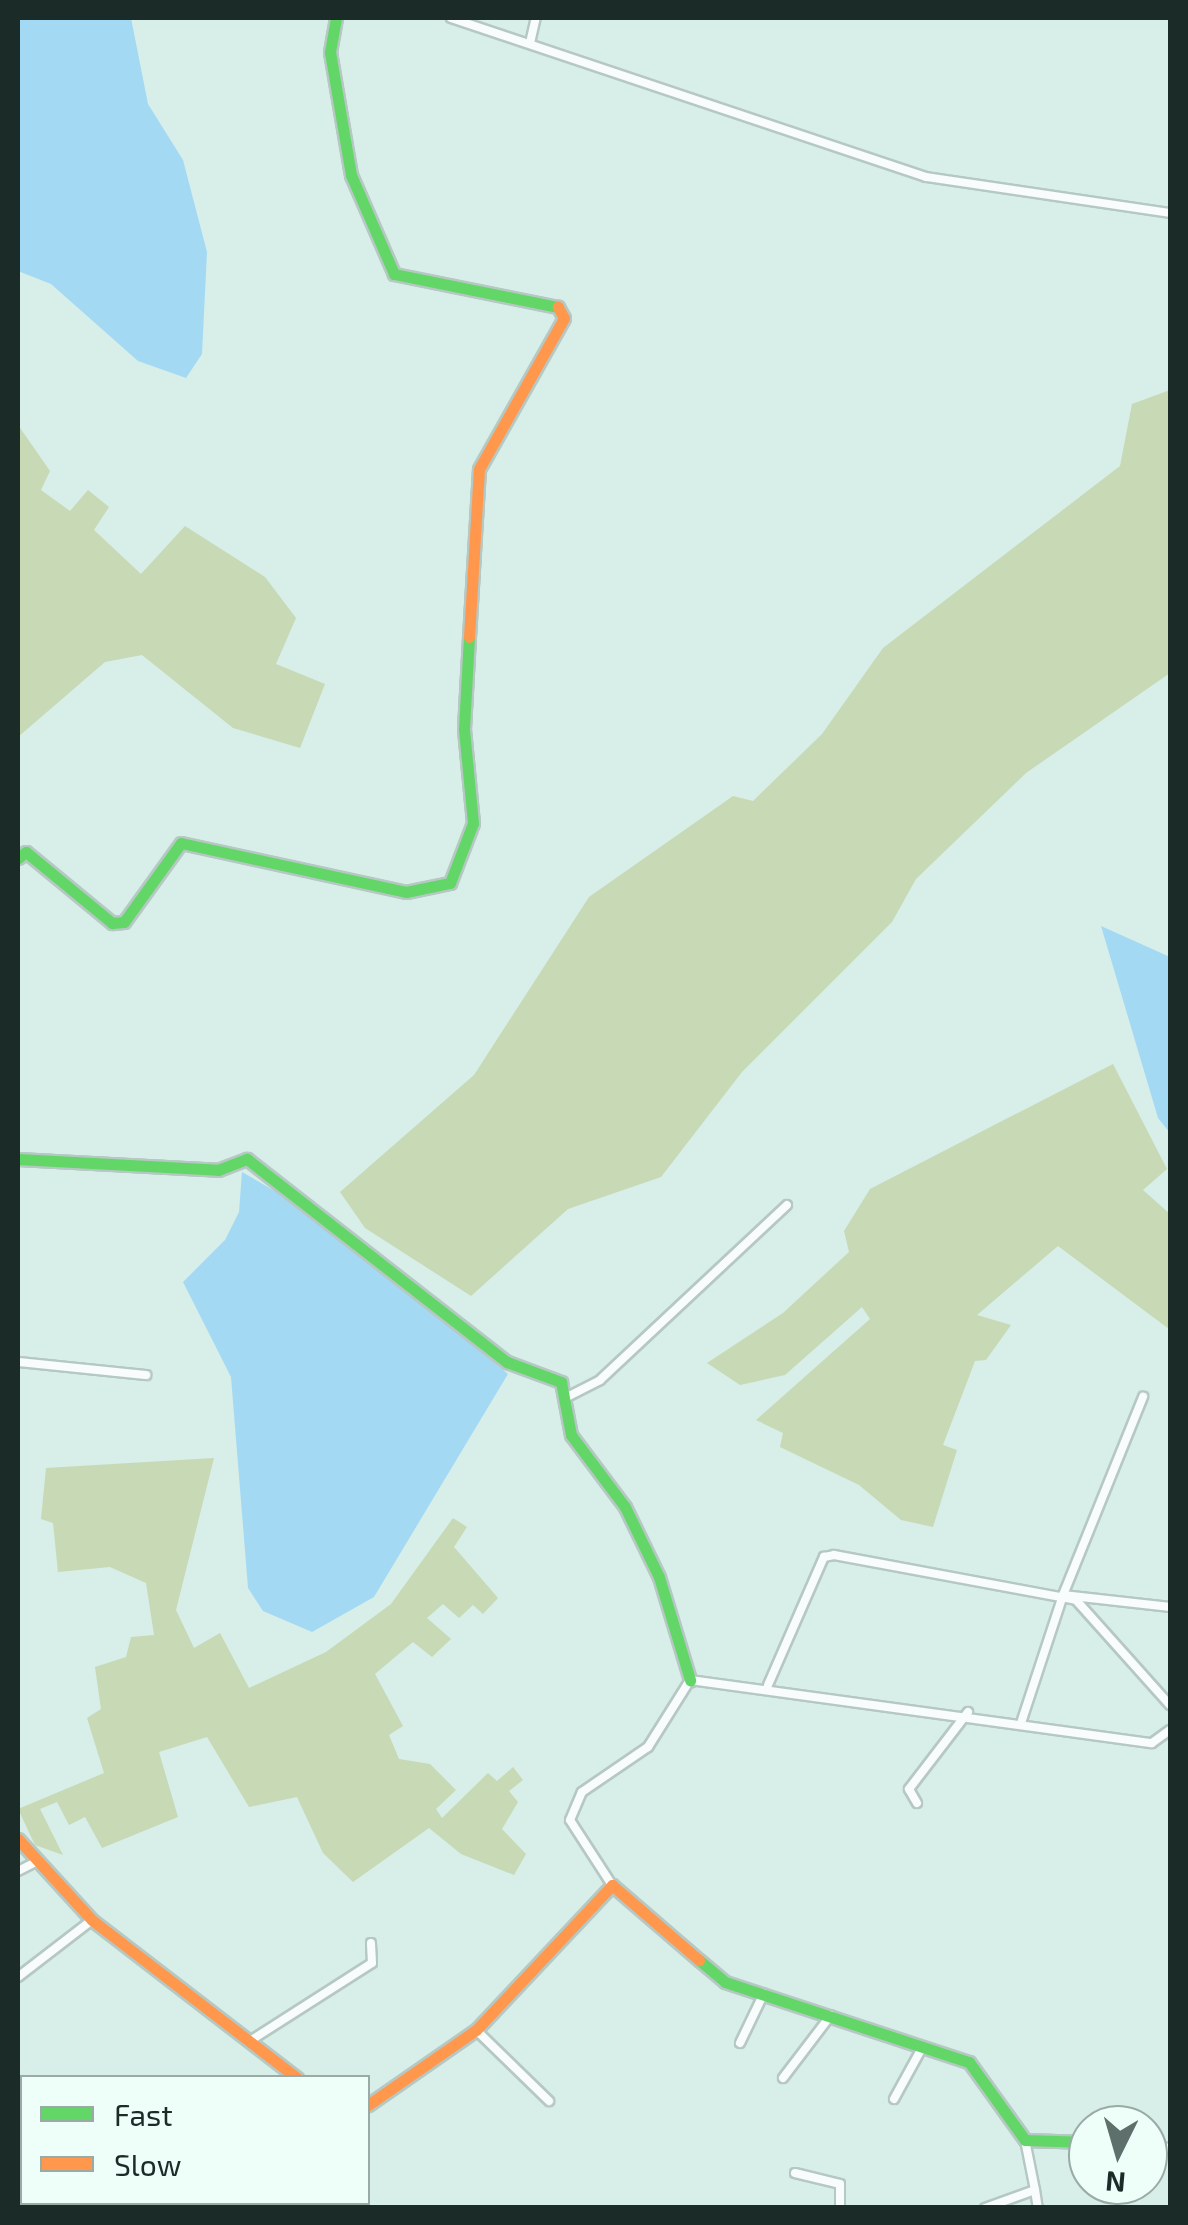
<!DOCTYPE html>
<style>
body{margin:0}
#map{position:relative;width:1188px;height:2225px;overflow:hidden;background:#d8eee8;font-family:"Exo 2",sans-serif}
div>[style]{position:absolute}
.green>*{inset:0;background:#c7d9b5}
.water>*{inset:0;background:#a4d9f4}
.roads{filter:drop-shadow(2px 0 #b6c8c3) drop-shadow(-2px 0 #b6c8c3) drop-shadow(0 2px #b6c8c3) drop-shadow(0 -2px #b6c8c3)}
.street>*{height:8px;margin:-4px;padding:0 4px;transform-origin:4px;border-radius:4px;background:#f9fcfc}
.fast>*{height:11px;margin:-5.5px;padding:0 5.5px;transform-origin:5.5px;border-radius:5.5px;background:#63d668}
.slow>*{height:11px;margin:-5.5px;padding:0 5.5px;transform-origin:5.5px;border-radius:5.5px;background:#ff974d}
.jam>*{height:11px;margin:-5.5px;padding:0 5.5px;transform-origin:5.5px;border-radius:5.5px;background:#b3261e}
span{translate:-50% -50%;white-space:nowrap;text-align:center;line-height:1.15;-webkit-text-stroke:8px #eefffa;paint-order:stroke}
.frame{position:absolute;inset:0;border:20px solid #1b2c28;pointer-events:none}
.legend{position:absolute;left:20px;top:2075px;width:350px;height:130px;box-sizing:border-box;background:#eefffa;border:2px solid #9aaba6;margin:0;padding:12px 18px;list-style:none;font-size:30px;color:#1b2c28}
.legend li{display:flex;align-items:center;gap:20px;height:50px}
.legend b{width:50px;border:2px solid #9aaba6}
.north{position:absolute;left:1068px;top:2105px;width:100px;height:100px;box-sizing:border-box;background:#eefffa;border:2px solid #9aaba6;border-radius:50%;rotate:185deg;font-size:28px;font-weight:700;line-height:40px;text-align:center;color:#1b2c28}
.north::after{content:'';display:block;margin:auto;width:35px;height:45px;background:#5d706b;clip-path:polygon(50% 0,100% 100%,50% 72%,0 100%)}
</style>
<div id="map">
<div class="green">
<div style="clip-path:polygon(1170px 390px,1170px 673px,1026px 773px,916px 879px,892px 922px,742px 1072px,661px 1177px,568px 1209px,471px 1296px,365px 1228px,340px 1192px,474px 1075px,589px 897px,733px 796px,753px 801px,822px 734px,883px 648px,1120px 466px,1132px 404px)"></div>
<div style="clip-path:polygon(18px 425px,50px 471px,41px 490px,70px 511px,88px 490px,109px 507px,94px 530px,141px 574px,185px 526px,265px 577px,296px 618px,276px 664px,325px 684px,300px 748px,233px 728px,142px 655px,105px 662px,18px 737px)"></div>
<div style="clip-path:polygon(1113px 1064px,1167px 1169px,1143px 1190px,1170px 1214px,1169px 1329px,1058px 1246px,977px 1315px,1011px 1325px,986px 1360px,975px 1361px,943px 1445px,957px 1450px,933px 1527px,901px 1520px,859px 1485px,780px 1447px,783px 1433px,756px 1420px,870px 1319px,862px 1307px,785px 1375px,740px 1385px,707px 1363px,783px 1313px,849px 1252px,844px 1231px,870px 1189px)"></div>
<div style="clip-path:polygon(214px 1458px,176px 1610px,194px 1648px,220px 1633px,249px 1688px,326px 1652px,391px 1604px,453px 1518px,467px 1527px,454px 1547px,498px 1598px,483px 1614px,473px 1605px,459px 1618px,443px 1604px,427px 1618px,451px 1639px,432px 1657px,413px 1642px,375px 1674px,403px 1726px,389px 1735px,399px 1759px,430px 1764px,456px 1790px,436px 1809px,442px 1818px,488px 1773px,497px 1781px,513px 1767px,523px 1780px,509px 1791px,518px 1802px,502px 1829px,526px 1854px,514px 1875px,461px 1854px,429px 1828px,353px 1882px,323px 1853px,297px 1797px,249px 1807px,207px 1737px,159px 1752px,178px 1817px,102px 1848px,85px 1817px,69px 1825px,57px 1802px,40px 1809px,63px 1855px,35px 1845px,18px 1809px,104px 1773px,87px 1718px,101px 1709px,95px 1667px,126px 1657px,131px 1637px,154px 1635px,146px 1583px,110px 1567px,58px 1572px,53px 1523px,41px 1519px,46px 1468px)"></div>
</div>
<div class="water">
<div style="clip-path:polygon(18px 18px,131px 18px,148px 104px,183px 160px,207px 252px,202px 354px,186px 378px,138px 361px,51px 284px,18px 271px)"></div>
<div style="clip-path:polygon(1101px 926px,1170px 957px,1170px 1133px,1158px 1118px)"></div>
<div style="clip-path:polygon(242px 1172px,313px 1213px,508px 1374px,374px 1597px,312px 1632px,263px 1611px,248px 1588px,231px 1377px,183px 1282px,225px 1240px,239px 1212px)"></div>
</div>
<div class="roads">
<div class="street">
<div style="left:451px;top:18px;width:501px;rotate:18.51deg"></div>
<div style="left:926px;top:177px;width:247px;rotate:8.4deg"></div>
<div style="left:530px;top:43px;width:26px;rotate:-77deg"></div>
<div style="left:18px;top:1362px;width:129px;rotate:5.8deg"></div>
<div style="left:567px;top:1397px;width:37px;rotate:-27deg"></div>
<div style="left:600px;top:1380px;width:256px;rotate:-43.1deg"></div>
<div style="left:1063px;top:1595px;width:214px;rotate:-68deg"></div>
<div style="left:768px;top:1685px;width:140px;rotate:-66.4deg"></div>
<div style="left:824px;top:1557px;width:10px;rotate:-11deg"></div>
<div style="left:834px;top:1555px;width:246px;rotate:10.5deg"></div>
<div style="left:1076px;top:1600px;width:141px;rotate:48.2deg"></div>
<div style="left:1022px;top:1720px;width:132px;rotate:-71.8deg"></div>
<div style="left:1063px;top:1595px;width:108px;rotate:6.4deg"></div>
<div style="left:917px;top:1803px;width:16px;rotate:-120deg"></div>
<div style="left:909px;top:1789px;width:97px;rotate:-52.5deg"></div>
<div style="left:18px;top:1871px;width:22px;rotate:-27deg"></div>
<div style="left:612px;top:1885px;width:77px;rotate:-122.9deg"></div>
<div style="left:570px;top:1820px;width:30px;rotate:-67deg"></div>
<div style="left:582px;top:1792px;width:80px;rotate:-34.3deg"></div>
<div style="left:648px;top:1747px;width:79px;rotate:-57.9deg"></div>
<div style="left:690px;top:1680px;width:466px;rotate:7.8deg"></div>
<div style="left:1152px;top:1743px;width:22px;rotate:-36deg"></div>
<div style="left:18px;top:1977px;width:93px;rotate:-37.6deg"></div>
<div style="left:476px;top:2030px;width:102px;rotate:44.2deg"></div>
<div style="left:253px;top:2039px;width:141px;rotate:-32.6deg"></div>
<div style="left:372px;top:1963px;width:20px;rotate:-93deg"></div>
<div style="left:740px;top:2043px;width:55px;rotate:-64.4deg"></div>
<div style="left:783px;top:2078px;width:79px;rotate:-52.7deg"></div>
<div style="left:894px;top:2099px;width:60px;rotate:-61.3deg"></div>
<div style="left:1148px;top:2146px;width:22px;rotate:5deg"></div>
<div style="left:795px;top:2173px;width:46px;rotate:13.7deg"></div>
<div style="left:840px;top:2184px;width:24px;rotate:90deg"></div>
<div style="left:1035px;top:2190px;width:18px;rotate:81deg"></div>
<div style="left:985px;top:2208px;width:53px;rotate:-19.8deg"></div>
<div style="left:1035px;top:2190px;width:51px;rotate:-101.3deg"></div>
</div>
<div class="fast">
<div style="left:336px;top:18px;width:35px;rotate:100deg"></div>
<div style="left:330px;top:52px;width:125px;rotate:80.3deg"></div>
<div style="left:351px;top:175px;width:108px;rotate:66.5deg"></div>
<div style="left:394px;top:274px;width:167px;rotate:11.4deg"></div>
<div style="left:18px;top:858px;width:10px;rotate:-37deg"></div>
<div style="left:26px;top:852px;width:112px;rotate:39.5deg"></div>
<div style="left:112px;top:923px;width:12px;rotate:-5deg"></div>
<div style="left:124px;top:922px;width:97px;rotate:-54.2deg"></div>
<div style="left:181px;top:843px;width:230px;rotate:12.3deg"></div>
<div style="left:406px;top:892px;width:45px;rotate:-11.6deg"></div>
<div style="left:450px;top:883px;width:64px;rotate:-69deg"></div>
<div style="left:473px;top:823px;width:94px;rotate:-95.5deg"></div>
<div style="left:464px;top:729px;width:92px;rotate:-86.9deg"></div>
<div style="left:18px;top:1159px;width:200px;rotate:3.1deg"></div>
<div style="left:218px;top:1170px;width:31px;rotate:-21deg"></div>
<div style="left:247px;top:1159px;width:330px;rotate:38deg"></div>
<div style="left:507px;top:1362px;width:58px;rotate:20.3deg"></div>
<div style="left:561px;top:1382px;width:54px;rotate:79.3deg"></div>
<div style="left:571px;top:1435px;width:90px;rotate:53.1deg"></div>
<div style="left:625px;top:1507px;width:78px;rotate:64.1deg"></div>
<div style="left:659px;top:1577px;width:108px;rotate:73.2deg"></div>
<div style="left:699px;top:1960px;width:34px;rotate:40deg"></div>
<div style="left:725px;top:1982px;width:257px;rotate:18.2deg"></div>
<div style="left:969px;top:2062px;width:96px;rotate:54.3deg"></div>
<div style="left:1025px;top:2140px;width:63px;rotate:1.8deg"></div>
</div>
<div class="slow">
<div style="left:469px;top:637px;width:168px;rotate:-86.6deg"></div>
<div style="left:479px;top:469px;width:173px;rotate:-60.6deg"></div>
<div style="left:564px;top:318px;width:13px;rotate:-119deg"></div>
<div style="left:18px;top:1839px;width:110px;rotate:47.6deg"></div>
<div style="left:92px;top:1920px;width:259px;rotate:37.6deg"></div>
<div style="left:368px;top:2105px;width:131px;rotate:-34.8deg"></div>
<div style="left:476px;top:2030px;width:199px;rotate:-46.8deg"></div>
<div style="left:612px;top:1885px;width:115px;rotate:40.8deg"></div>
</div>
<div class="jam">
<div style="left:356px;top:2202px;width:6px;rotate:81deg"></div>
</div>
</div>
<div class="frame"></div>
<ul class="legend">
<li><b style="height:12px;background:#63d668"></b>Fast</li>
<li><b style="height:12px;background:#ff974d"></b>Slow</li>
</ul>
<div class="north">N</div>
</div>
